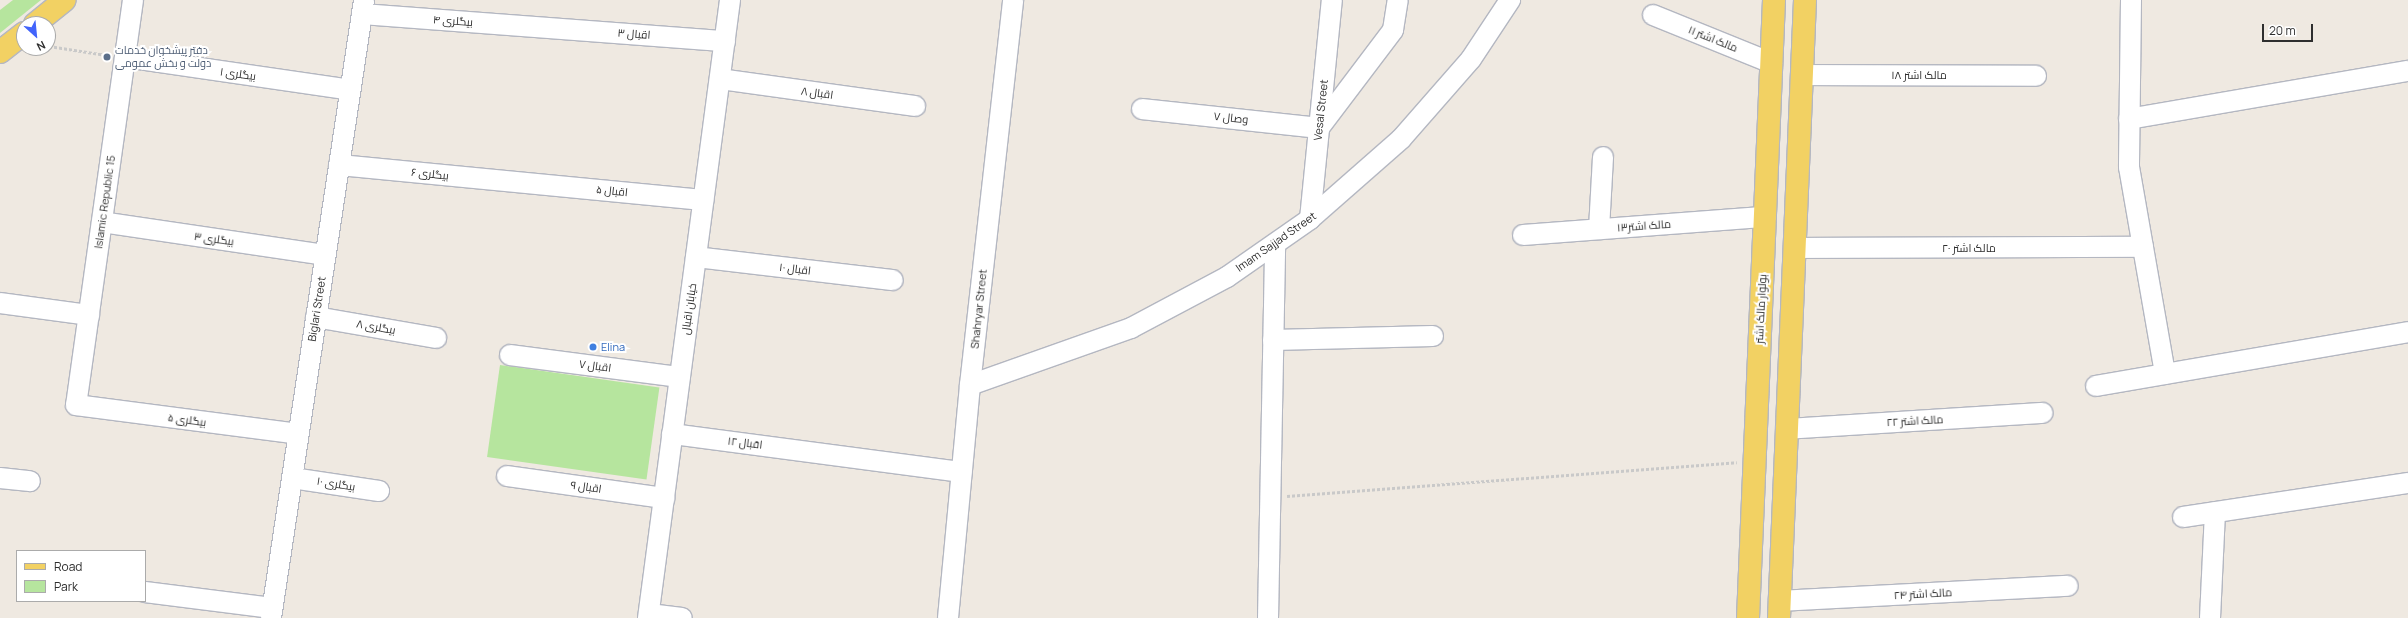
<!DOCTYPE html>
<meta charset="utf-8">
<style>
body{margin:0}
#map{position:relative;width:2408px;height:618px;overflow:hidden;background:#efe9e1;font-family:Manrope,Cairo,sans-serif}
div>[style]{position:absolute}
.green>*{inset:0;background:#b6e59e;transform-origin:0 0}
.path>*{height:2.5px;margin-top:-1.25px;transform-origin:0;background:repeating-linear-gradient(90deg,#c9c9c9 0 3px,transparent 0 5px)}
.roads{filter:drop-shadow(1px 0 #b4b7c1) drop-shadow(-1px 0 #b4b7c1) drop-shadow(0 1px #b4b7c1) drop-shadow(0 -1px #b4b7c1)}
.minor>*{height:20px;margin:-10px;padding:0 10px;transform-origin:10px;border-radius:10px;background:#fff}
.major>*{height:22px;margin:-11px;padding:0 11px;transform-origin:11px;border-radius:11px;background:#f2d163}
.dots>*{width:11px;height:11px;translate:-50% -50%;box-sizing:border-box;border:2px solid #fff;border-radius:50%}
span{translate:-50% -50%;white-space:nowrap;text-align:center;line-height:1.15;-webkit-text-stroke:4px #fff;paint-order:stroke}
.street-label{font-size:11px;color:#2e2e2e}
.service-label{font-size:11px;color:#4e5e75}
.left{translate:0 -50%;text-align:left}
.shop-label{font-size:11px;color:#366cbe}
.legend{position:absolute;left:16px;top:550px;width:130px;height:52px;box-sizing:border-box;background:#fff;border:1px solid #ababab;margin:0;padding:5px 7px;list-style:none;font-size:12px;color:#2e2e2e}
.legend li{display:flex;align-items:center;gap:8px;height:20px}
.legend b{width:20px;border:1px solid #ababab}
.north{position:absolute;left:16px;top:16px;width:40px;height:40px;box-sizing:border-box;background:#fff;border:1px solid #ababab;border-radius:50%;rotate:153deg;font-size:11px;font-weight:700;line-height:16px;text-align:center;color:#2e2e2e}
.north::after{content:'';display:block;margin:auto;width:14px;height:18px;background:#4264fb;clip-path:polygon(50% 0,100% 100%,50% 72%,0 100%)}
.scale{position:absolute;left:2262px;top:24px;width:51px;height:18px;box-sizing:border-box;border:2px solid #2e2e2e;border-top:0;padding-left:5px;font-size:12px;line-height:14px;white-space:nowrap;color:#2e2e2e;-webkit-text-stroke:3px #fff;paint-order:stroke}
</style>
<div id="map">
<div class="green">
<div style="clip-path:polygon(13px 0,41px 0,0 33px,0 10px)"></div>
<div style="left:500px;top:365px;width:161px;height:93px;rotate:8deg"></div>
</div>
<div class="path">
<div style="left:49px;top:46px;width:58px;rotate:9deg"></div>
<div style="left:1287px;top:496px;width:451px;rotate:-4.3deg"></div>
</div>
<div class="roads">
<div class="minor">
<div style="left:133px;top:0;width:409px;rotate:98deg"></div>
<div style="left:76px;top:405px;width:224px;rotate:7.4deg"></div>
<div style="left:2131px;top:0;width:167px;rotate:90.7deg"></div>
<div style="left:2129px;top:167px;width:210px;rotate:80.1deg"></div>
<div style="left:362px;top:14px;width:364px;rotate:4.3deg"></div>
<div style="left:1653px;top:15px;width:128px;rotate:22deg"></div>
<div style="left:125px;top:57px;width:227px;rotate:8.3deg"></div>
<div style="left:1802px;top:75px;width:234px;rotate:0.2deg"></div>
<div style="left:720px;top:79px;width:197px;rotate:7.9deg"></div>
<div style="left:1142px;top:109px;width:178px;rotate:6.1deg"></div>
<div style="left:1319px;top:128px;width:123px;rotate:-52.9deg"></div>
<div style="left:1393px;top:30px;width:30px;rotate:-81deg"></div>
<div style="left:2129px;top:119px;width:283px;rotate:-9.8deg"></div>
<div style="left:339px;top:165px;width:366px;rotate:5.5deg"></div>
<div style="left:1310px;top:219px;width:220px;rotate:-84.3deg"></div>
<div style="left:102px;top:222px;width:225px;rotate:8.4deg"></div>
<div style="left:1599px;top:229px;width:72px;rotate:-86.8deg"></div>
<div style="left:1523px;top:235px;width:243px;rotate:-4.3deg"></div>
<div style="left:1794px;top:248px;width:349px;rotate:-0.2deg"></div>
<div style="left:696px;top:257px;width:198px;rotate:6.7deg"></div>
<div style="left:0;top:303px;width:90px;rotate:7.7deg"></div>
<div style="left:316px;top:317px;width:122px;rotate:9.9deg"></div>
<div style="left:1273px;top:340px;width:160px;rotate:-1.4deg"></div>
<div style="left:510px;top:355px;width:171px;rotate:7.4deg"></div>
<div style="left:970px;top:385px;width:171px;rotate:-19.5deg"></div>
<div style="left:1131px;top:328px;width:109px;rotate:-28deg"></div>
<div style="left:1227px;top:277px;width:101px;rotate:-34.9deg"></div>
<div style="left:1310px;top:219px;width:121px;rotate:-41.3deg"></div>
<div style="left:1401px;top:139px;width:106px;rotate:-48.8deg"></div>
<div style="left:1471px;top:59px;width:71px;rotate:-56.5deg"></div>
<div style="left:2096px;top:386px;width:317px;rotate:-9.8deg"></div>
<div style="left:1786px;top:429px;width:257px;rotate:-3.6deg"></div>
<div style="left:672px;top:434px;width:292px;rotate:7.5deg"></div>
<div style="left:507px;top:476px;width:159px;rotate:8deg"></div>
<div style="left:0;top:478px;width:30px;rotate:6deg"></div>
<div style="left:292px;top:478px;width:88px;rotate:8.5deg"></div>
<div style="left:2183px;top:517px;width:228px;rotate:-8.6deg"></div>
<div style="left:145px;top:592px;width:128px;rotate:7.2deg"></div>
<div style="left:1779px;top:601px;width:289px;rotate:-3deg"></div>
<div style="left:649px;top:614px;width:33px;rotate:7deg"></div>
<div style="left:271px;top:618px;width:625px;rotate:-81.44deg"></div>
<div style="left:648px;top:618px;width:623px;rotate:-82.44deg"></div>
<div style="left:948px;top:618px;width:234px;rotate:-84.6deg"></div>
<div style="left:970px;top:385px;width:387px;rotate:-83.6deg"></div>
<div style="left:1268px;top:618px;width:374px;rotate:-88.9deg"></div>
<div style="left:2210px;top:618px;width:106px;rotate:-87.3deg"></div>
</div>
<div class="major">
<div style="left:35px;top:24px;width:38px;rotate:-39deg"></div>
<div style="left:0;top:52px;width:31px;rotate:-38deg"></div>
<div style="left:1748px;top:618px;width:619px;rotate:-87.59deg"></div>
<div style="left:1779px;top:618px;width:619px;rotate:-87.59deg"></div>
</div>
</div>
<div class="dots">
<div style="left:107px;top:57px;background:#5c6f8a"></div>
<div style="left:593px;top:347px;background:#3f7fe0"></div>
</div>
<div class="street-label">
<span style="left:453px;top:21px;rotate:4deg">بیگلری ۴</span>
<span style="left:634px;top:34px;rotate:4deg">اقبال ۳</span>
<span style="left:1713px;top:39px;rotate:22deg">مالک اشتر ۱۱</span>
<span style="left:238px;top:74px;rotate:8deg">بیگلری ۱</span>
<span style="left:1919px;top:75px">مالک اشتر ۱۸</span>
<span style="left:817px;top:93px;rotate:8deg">اقبال ۸</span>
<span style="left:1321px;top:110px;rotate:-84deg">Vesal Street</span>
<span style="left:1231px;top:118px;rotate:6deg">وصال ۷</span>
<span style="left:430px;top:174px;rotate:6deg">بیگلری ۶</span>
<span style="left:612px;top:191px;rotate:6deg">اقبال ۵</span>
<span style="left:105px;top:202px;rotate:-82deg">Islamic Republic 15</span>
<span style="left:1644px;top:226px;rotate:-4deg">مالک اشتر۱۳</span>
<span style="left:214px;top:239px;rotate:8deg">بیگلری ۳</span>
<span style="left:1276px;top:242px;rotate:-35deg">Imam Sajjad Street</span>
<span style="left:1969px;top:248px">مالک اشتر ۲۰</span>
<span style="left:795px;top:269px;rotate:7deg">اقبال ۱۰</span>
<span style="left:317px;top:309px;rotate:-81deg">Biglari Street</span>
<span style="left:689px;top:309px;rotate:-82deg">خیابان اقبال</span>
<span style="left:979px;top:309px;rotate:-84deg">Shahryar Street</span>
<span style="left:1761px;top:309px;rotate:-87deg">بولوار مالک اشتر</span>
<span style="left:376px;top:327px;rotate:10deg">بیگلری ۸</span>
<span style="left:595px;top:366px;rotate:8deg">اقبال ۷</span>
<span style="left:187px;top:420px;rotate:8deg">بیگلری ۵</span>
<span style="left:1915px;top:421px;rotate:-3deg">مالک اشتر ۲۲</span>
<span style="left:745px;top:443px;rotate:7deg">اقبال ۱۲</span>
<span style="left:336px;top:484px;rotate:9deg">بیگلری ۱۰</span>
<span style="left:586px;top:487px;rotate:8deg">اقبال ۹</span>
<span style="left:1923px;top:594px;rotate:-3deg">مالک اشتر ۲۴</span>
</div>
<div class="service-label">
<span class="left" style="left:115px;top:57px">دفتر پیشخوان خدمات<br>دولت و بخش عمومی</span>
</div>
<div class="shop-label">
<span class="left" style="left:601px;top:347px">Elina</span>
</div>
<ul class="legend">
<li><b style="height:5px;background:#f2d163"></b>Road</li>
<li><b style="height:11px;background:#b6e59e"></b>Park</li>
</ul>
<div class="north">N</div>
<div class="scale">20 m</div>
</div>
